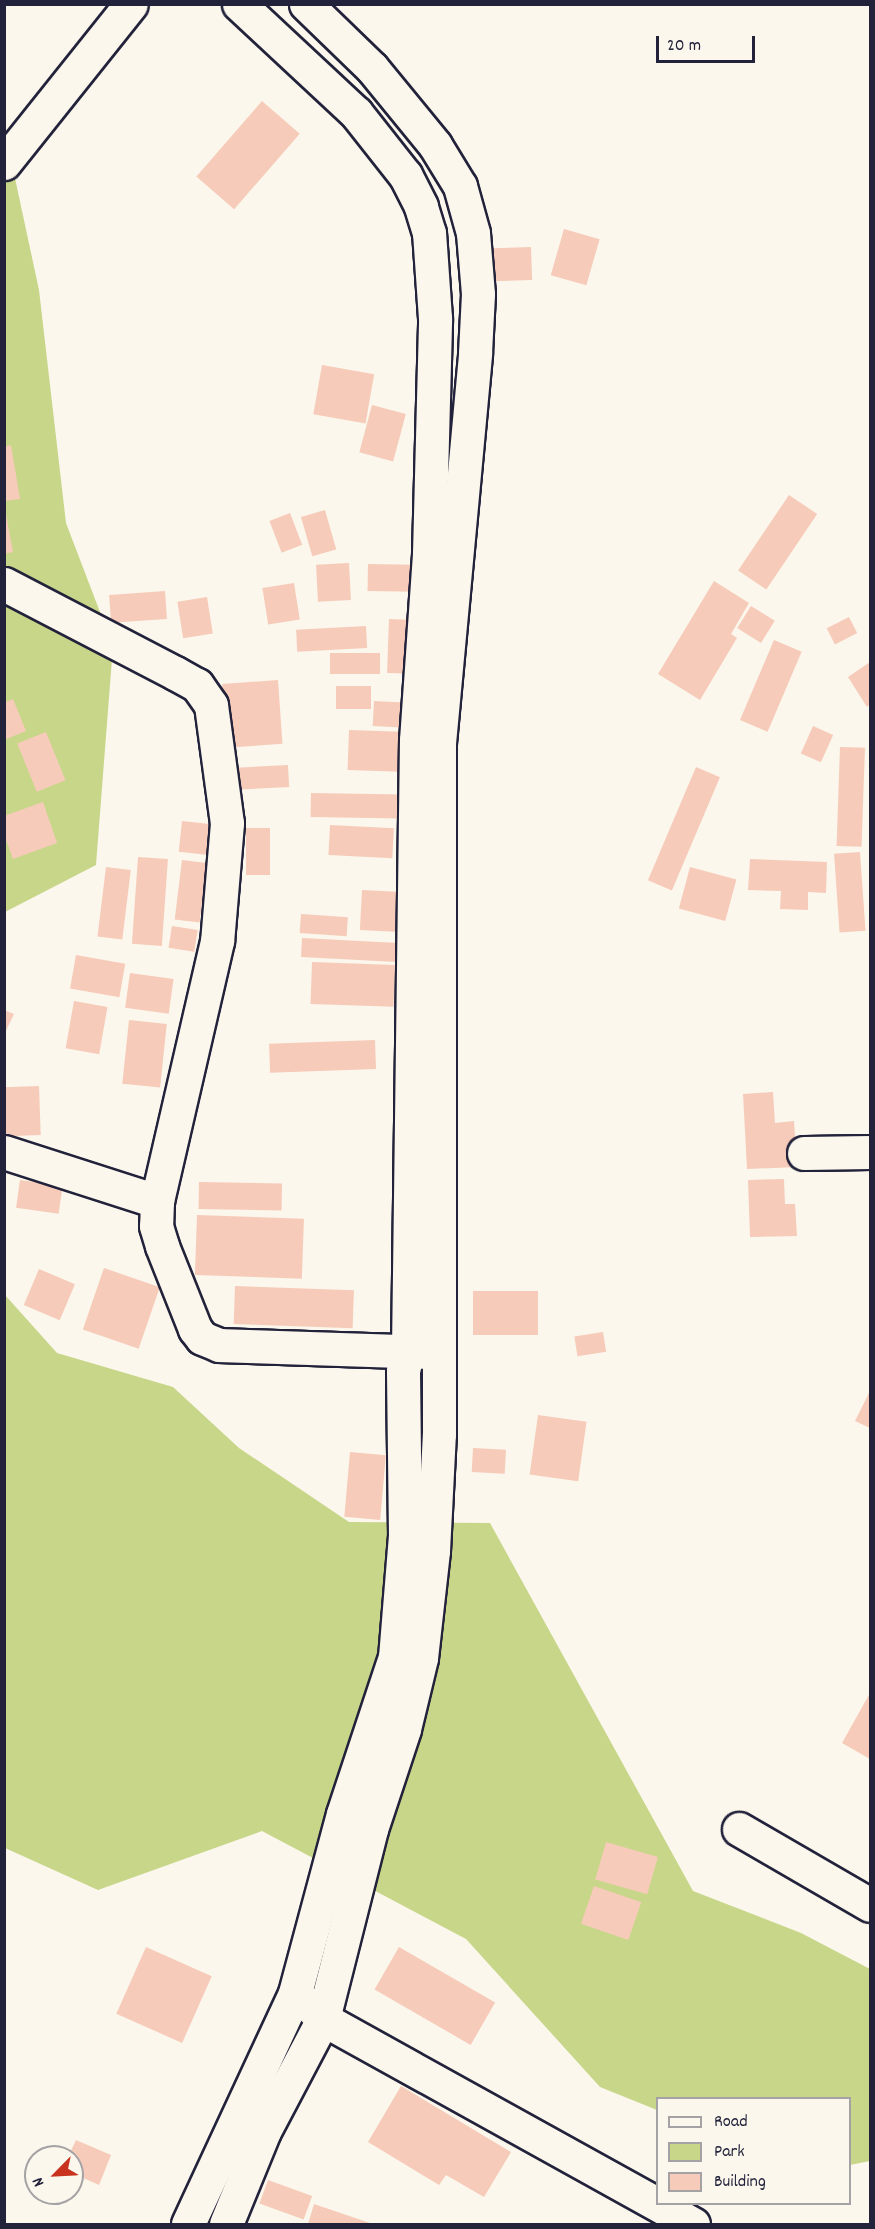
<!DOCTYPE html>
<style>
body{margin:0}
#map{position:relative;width:875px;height:2229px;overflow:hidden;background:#fbf7ec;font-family:Dekko,sans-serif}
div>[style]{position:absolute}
.green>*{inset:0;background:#c8d689}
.building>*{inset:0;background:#f7cbb9;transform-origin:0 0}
.roads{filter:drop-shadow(2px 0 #22223b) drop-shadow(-2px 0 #22223b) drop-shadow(0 2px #22223b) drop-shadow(0 -2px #22223b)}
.minor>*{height:33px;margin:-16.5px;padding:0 16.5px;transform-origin:16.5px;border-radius:16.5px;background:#fbf7ec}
span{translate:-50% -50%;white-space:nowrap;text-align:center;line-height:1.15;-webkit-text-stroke:4.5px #fbf7ec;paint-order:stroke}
.frame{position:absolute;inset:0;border:6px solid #22223b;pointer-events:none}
.legend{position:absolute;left:656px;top:2097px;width:195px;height:108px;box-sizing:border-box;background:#fbf7ec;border:2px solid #a4a2a5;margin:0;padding:8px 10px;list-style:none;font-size:18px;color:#22223b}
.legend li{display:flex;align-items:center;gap:12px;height:30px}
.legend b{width:30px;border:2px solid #a4a2a5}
.north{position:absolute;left:24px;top:2145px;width:60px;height:60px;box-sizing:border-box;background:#fbf7ec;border:2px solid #a4a2a5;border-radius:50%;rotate:246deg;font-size:16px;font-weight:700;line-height:24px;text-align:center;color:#22223b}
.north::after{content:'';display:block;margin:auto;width:21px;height:27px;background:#c8321e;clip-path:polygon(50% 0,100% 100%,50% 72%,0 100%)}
.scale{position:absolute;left:656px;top:36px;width:99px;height:27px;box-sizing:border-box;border:3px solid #22223b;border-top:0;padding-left:8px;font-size:18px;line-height:21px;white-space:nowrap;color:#22223b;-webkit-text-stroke:4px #fbf7ec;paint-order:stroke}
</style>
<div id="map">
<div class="green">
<div style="clip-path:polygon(4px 127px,39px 290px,66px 523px,113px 646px,96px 865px,5px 912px)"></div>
<div style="clip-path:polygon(5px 1295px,57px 1353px,173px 1387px,239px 1448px,349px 1522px,490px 1523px,693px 1891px,801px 1933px,870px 1969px,870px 2161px,850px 2165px,850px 2098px,658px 2098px,657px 2110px,600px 2087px,466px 1939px,262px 1831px,98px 1890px,5px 1848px)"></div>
</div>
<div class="building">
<div style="left:262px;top:101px;width:50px;height:100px;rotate:41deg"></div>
<div style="left:564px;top:229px;width:37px;height:48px;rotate:16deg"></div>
<div style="left:531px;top:247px;width:33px;height:39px;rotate:88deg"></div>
<div style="left:322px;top:365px;width:53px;height:50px;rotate:10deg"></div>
<div style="left:372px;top:405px;width:35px;height:49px;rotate:15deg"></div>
<div style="clip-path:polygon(11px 445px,20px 499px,4px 501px,4px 447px)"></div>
<div style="left:789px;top:495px;width:34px;height:91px;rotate:34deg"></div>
<div style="left:325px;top:510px;width:41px;height:25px;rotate:74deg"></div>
<div style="left:290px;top:513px;width:34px;height:22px;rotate:69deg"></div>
<div style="clip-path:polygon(6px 514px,13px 552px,4px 554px,4px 515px)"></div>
<div style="left:349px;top:563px;width:37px;height:33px;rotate:87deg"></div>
<div style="left:368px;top:564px;width:46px;height:27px;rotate:1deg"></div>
<div style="clip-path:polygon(714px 581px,749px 603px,731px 634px,737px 638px,700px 700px,658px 674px)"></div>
<div style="left:294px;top:583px;width:37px;height:32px;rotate:81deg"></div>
<div style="left:165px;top:591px;width:28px;height:56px;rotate:86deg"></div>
<div style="left:207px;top:597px;width:37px;height:30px;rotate:81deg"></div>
<div style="left:751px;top:606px;width:28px;height:26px;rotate:32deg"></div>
<div style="left:849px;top:617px;width:18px;height:25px;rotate:63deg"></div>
<div style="left:389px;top:619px;width:26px;height:54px;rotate:2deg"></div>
<div style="left:366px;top:626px;width:22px;height:70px;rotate:87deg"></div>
<div style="left:774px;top:640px;width:30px;height:87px;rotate:23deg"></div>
<div style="left:330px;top:653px;width:50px;height:21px"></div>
<div style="clip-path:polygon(870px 662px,870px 704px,867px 707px,848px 677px)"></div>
<div style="left:278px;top:680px;width:64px;height:56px;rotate:86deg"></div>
<div style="left:336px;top:686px;width:35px;height:23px"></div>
<div style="clip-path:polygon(13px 699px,26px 731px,4px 740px,4px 703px)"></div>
<div style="left:374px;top:701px;width:34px;height:25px;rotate:3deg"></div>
<div style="left:813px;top:726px;width:22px;height:30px;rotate:24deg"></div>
<div style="left:349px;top:730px;width:53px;height:40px;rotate:2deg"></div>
<div style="left:46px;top:732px;width:52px;height:31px;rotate:68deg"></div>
<div style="left:840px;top:747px;width:25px;height:99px;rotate:2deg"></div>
<div style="left:288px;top:765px;width:22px;height:57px;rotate:87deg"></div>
<div style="left:696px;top:767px;width:26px;height:123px;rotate:23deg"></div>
<div style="left:311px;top:793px;width:92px;height:24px;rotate:1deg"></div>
<div style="clip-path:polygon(43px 802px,57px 843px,13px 859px,4px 834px,4px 816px)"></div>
<div style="left:182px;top:821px;width:30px;height:31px;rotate:6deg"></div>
<div style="left:330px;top:825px;width:64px;height:30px;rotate:3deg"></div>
<div style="left:246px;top:828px;width:24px;height:47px"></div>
<div style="left:860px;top:852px;width:79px;height:26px;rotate:86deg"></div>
<div style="left:138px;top:857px;width:30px;height:87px;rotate:4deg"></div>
<div style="clip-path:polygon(750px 859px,827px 862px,826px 893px,808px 892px,808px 910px,780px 909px,781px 891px,748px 890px)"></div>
<div style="left:182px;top:860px;width:25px;height:60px;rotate:7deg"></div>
<div style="left:106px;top:867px;width:25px;height:70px;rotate:7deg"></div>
<div style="left:690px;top:867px;width:48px;height:43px;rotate:15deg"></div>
<div style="left:362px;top:890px;width:45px;height:40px;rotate:3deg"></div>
<div style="left:301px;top:914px;width:47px;height:19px;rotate:4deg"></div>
<div style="left:172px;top:926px;width:26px;height:22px;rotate:9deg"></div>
<div style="left:302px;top:938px;width:96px;height:19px;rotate:3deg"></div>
<div style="left:76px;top:955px;width:50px;height:34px;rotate:10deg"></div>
<div style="left:312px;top:962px;width:83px;height:42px;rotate:2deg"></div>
<div style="left:130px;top:973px;width:44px;height:35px;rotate:8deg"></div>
<div style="left:74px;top:1001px;width:34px;height:48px;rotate:10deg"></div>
<div style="clip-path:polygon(4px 1010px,14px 1014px,4px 1035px)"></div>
<div style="left:129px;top:1020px;width:38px;height:64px;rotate:6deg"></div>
<div style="left:375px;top:1040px;width:29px;height:106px;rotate:88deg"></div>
<div style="left:39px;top:1086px;width:49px;height:35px;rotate:88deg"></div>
<div style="clip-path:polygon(773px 1092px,775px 1123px,794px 1121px,797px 1167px,747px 1169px,743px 1094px)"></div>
<div style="clip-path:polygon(784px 1179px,785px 1204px,795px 1204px,797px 1236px,750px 1237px,748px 1180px)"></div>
<div style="left:20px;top:1180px;width:43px;height:28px;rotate:8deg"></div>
<div style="left:199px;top:1182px;width:83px;height:27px;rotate:1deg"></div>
<div style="left:197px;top:1215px;width:107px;height:60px;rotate:2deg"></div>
<div style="left:104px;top:1268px;width:59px;height:65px;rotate:19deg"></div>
<div style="left:39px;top:1269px;width:39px;height:39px;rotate:23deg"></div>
<div style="left:235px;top:1286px;width:119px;height:38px;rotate:2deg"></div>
<div style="left:538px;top:1291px;width:44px;height:65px;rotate:90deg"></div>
<div style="left:603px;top:1332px;width:20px;height:29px;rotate:81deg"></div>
<div style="clip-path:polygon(870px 1391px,870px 1428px,855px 1421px)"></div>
<div style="left:538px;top:1415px;width:49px;height:60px;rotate:8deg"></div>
<div style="left:473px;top:1448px;width:33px;height:24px;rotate:3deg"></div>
<div style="left:350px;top:1452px;width:36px;height:65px;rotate:5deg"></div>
<div style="clip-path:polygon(870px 1693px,870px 1759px,842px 1743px)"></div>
<div style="left:606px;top:1842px;width:54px;height:39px;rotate:16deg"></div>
<div style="left:594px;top:1886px;width:50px;height:40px;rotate:19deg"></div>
<div style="left:146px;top:1947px;width:72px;height:73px;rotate:24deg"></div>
<div style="left:399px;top:1947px;width:111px;height:49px;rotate:30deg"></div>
<div style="clip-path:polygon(401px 2086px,511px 2152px,484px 2197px,446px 2175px,439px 2185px,368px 2142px)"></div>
<div style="clip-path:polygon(76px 2140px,111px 2155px,99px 2185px,72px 2173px,72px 2157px,68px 2157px)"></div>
<div style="left:268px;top:2180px;width:47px;height:25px;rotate:20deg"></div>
<div style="clip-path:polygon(314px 2204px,373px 2224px,308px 2224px)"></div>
</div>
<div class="roads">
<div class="minor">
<div style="left:4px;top:163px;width:203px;rotate:-51.4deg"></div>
<div style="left:4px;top:584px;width:193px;rotate:27.5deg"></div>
<div style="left:175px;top:673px;width:25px;rotate:29deg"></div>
<div style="left:197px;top:685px;width:24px;rotate:55deg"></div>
<div style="left:211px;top:705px;width:119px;rotate:82.3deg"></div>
<div style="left:227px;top:823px;width:118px;rotate:94.8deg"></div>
<div style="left:217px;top:941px;width:267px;rotate:103deg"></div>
<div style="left:4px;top:1152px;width:161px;rotate:17.8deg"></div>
<div style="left:157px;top:1201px;width:25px;rotate:92deg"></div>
<div style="left:156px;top:1226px;width:21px;rotate:73deg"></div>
<div style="left:162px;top:1246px;width:89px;rotate:68.3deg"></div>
<div style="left:195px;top:1329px;width:11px;rotate:52deg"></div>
<div style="left:202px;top:1338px;width:18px;rotate:22deg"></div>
<div style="left:219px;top:1345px;width:210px;rotate:1.9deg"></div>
<div style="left:804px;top:1153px;width:66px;rotate:-0.9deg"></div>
<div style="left:739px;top:1829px;width:151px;rotate:30.1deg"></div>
<div style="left:308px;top:2004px;width:21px;rotate:45deg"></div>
<div style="left:323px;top:2019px;width:423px;rotate:29deg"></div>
<div style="left:188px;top:2224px;width:255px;rotate:-65.1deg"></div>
<div style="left:295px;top:1993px;width:185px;rotate:-75deg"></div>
<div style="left:343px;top:1814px;width:165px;rotate:-71.7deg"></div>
<div style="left:395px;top:1657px;width:121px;rotate:-85.3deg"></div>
<div style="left:405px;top:1536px;width:165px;rotate:-90.7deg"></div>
<div style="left:403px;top:1371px;width:22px;rotate:-77deg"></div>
<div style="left:408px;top:1350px;width:610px;rotate:-89.25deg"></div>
<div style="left:416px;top:740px;width:187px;rotate:-86deg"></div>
<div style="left:429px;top:553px;width:235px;rotate:-88.5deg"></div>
<div style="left:435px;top:318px;width:85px;rotate:-94deg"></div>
<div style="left:429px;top:233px;width:28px;rotate:-107deg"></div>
<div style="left:421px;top:206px;width:35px;rotate:-117deg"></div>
<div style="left:405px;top:175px;width:79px;rotate:-128.3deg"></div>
<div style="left:356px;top:113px;width:160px;rotate:-137deg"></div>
<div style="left:226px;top:2224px;width:100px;rotate:-67.8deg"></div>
<div style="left:264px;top:2131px;width:127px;rotate:-62.2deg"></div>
<div style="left:323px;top:2019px;width:196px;rotate:-75.8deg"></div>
<div style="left:371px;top:1829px;width:105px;rotate:-71.7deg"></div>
<div style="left:404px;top:1729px;width:73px;rotate:-76.5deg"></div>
<div style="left:421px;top:1658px;width:108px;rotate:-83.6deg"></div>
<div style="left:433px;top:1551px;width:117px;rotate:-87.1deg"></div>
<div style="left:439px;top:1434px;width:691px;rotate:-90deg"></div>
<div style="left:439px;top:743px;width:392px;rotate:-84.7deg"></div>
<div style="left:475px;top:353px;width:59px;rotate:-87.1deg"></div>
<div style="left:478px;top:294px;width:61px;rotate:-94.7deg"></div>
<div style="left:473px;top:233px;width:49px;rotate:-105.5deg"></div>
<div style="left:460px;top:186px;width:48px;rotate:-121.4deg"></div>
<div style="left:435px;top:145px;width:99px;rotate:-129.3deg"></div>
<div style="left:372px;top:68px;width:92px;rotate:-135.9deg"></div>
</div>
</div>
<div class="frame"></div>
<ul class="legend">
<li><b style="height:8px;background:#fbf7ec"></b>Road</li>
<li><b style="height:16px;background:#c8d689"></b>Park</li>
<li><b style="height:16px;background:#f7cbb9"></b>Building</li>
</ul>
<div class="north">N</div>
<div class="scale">20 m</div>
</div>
